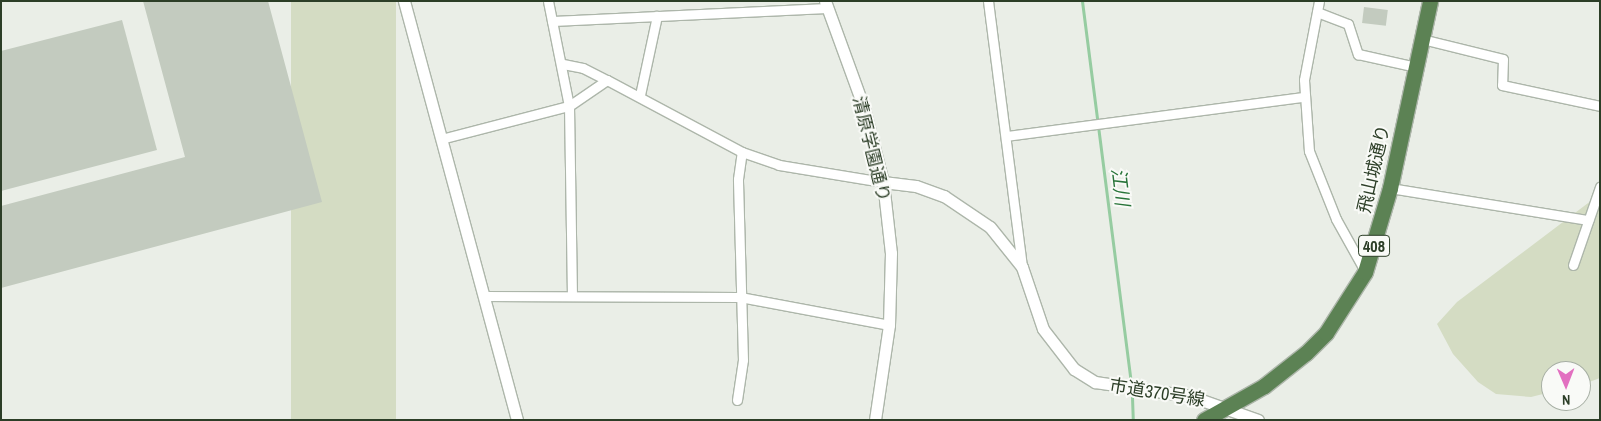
<!DOCTYPE html>
<meta charset="utf-8">
<style>
body{margin:0}
#map{position:relative;width:1601px;height:421px;overflow:hidden;background:#eaeee7;font-family:"Archivo Narrow","Noto Sans JP",sans-serif}
div>[style]{position:absolute}
.green>*{inset:0;background:#d4dcc3;transform-origin:0 0}
.stream>*{height:3px;margin:-1.5px;padding:0 1.5px;transform-origin:1.5px;border-radius:1.5px;background:#96cca1}
.building>*{inset:0;background:#c3cbbf;transform-origin:0 0}
.roads{filter:drop-shadow(1px 0 #adb6aa) drop-shadow(-1px 0 #adb6aa) drop-shadow(0 1px #adb6aa) drop-shadow(0 -1px #adb6aa)}
.minor>*{height:9px;margin:-4.5px;padding:0 4.5px;transform-origin:4.5px;border-radius:4.5px;background:#fff}
.tertiary>*{height:11px;margin:-5.5px;padding:0 5.5px;transform-origin:5.5px;border-radius:5.5px;background:#fff}
.trunk>*{height:15px;margin:-7.5px;padding:0 7.5px;transform-origin:7.5px;border-radius:7.5px;background:#5c8254}
span{translate:-50% -50%;white-space:nowrap;text-align:center;line-height:1.15;-webkit-text-stroke:4px #f9faf7;paint-order:stroke}
.shield-label span{padding:1px 4px;background:#f9faf7;border:1px solid;border-radius:4px;-webkit-text-stroke-width:0}
.shield-label{font-size:16px;color:#2c3e27;font-weight:700}
.street-label{font-size:18px;color:#2c3e27}
.water-label{font-size:19px;color:#287439;font-style:italic}
.frame{position:absolute;inset:0;border:2px solid #2c3e27;pointer-events:none}
.north{position:absolute;left:1541px;top:361px;width:50px;height:50px;box-sizing:border-box;background:#f9faf7;border:1px solid #a7afa4;border-radius:50%;rotate:179deg;font-size:14px;font-weight:700;line-height:20px;text-align:center;color:#2c3e27}
.north::after{content:'';display:block;margin:auto;width:18px;height:22px;background:#e270c0;clip-path:polygon(50% 0,100% 100%,50% 72%,0 100%)}
</style>
<div id="map">
<div class="green">
<div style="left:291px;top:1px;width:105px;height:434px"></div>
<div style="clip-path:polygon(1600px 194px,1600px 378px,1581px 385px,1581px 371px,1551px 371px,1551px 392px,1531px 397px,1496px 394px,1478px 382px,1453px 354px,1437px 324px,1457px 302px)"></div>
</div>
<div class="stream">
<div style="left:1082px;top:1px;width:379px;rotate:82.7deg"></div>
<div style="left:1132px;top:397px;width:23px;rotate:88deg"></div>
</div>
<div class="building">
<div style="clip-path:polygon(143px 1px,268px 1px,322px 202px,1px 288px,1px 206px,185px 157px)"></div>
<div style="left:1364px;top:7px;width:24px;height:16px;rotate:7deg"></div>
<div style="clip-path:polygon(122px 20px,157px 150px,1px 191px,1px 51px)"></div>
</div>
<div class="roads">
<div class="minor">
<div style="left:548px;top:1px;width:107px;rotate:78.7deg"></div>
<div style="left:569px;top:106px;width:189px;rotate:89.1deg"></div>
<div style="left:988px;top:1px;width:268px;rotate:82.7deg"></div>
<div style="left:1319px;top:1px;width:80px;rotate:100.8deg"></div>
<div style="left:1304px;top:80px;width:71px;rotate:86deg"></div>
<div style="left:1309px;top:151px;width:73px;rotate:68.3deg"></div>
<div style="left:1336px;top:219px;width:60px;rotate:60.9deg"></div>
<div style="left:1317px;top:12px;width:33px;rotate:21deg"></div>
<div style="left:1348px;top:24px;width:32px;rotate:72deg"></div>
<div style="left:1358px;top:54px;width:59px;rotate:12.6deg"></div>
<div style="left:552px;top:21px;width:276px;rotate:-2.7deg"></div>
<div style="left:1422px;top:39px;width:83px;rotate:13.9deg"></div>
<div style="left:1503px;top:59px;width:26px;rotate:92deg"></div>
<div style="left:1502px;top:85px;width:100px;rotate:12.1deg"></div>
<div style="left:563px;top:64px;width:20px;rotate:11deg"></div>
<div style="left:583px;top:68px;width:27px;rotate:27deg"></div>
<div style="left:640px;top:95px;width:81px;rotate:-77.9deg"></div>
<div style="left:1006px;top:136px;width:301px;rotate:-7.5deg"></div>
<div style="left:441px;top:139px;width:132px;rotate:-14.5deg"></div>
<div style="left:569px;top:106px;width:46px;rotate:-34.4deg"></div>
<div style="left:607px;top:80px;width:153px;rotate:28.1deg"></div>
<div style="left:742px;top:152px;width:39px;rotate:19deg"></div>
<div style="left:779px;top:165px;width:105px;rotate:9.3deg"></div>
<div style="left:1390px;top:188px;width:201px;rotate:9.2deg"></div>
<div style="left:1573px;top:265px;width:83px;rotate:-70.9deg"></div>
<div style="left:483px;top:296px;width:257px;rotate:0.2deg"></div>
<div style="left:740px;top:297px;width:152px;rotate:10.6deg"></div>
<div style="left:737px;top:400px;width:40px;rotate:-81.5deg"></div>
<div style="left:743px;top:360px;width:181px;rotate:-91.6deg"></div>
<div style="left:738px;top:179px;width:27px;rotate:-82deg"></div>
</div>
<div class="tertiary">
<div style="left:404px;top:1px;width:434px;rotate:74.9deg"></div>
<div style="left:825px;top:1px;width:114px;rotate:70deg"></div>
<div style="left:864px;top:108px;width:76px;rotate:75.6deg"></div>
<div style="left:883px;top:182px;width:71px;rotate:83.6deg"></div>
<div style="left:891px;top:253px;width:72px;rotate:91.6deg"></div>
<div style="left:889px;top:325px;width:96px;rotate:98.4deg"></div>
<div style="left:883px;top:182px;width:33px;rotate:7deg"></div>
<div style="left:916px;top:186px;width:30px;rotate:20deg"></div>
<div style="left:944px;top:196px;width:55px;rotate:34deg"></div>
<div style="left:990px;top:227px;width:51px;rotate:51.3deg"></div>
<div style="left:1022px;top:267px;width:65px;rotate:71.3deg"></div>
<div style="left:1043px;top:329px;width:51px;rotate:52.2deg"></div>
<div style="left:1074px;top:369px;width:25px;rotate:32deg"></div>
<div style="left:1095px;top:382px;width:96px;rotate:8.4deg"></div>
<div style="left:1190px;top:396px;width:72px;rotate:19.4deg"></div>
</div>
<div class="trunk">
<div style="left:1204px;top:420px;width:69px;rotate:-29.5deg"></div>
<div style="left:1264px;top:386px;width:53px;rotate:-38.2deg"></div>
<div style="left:1306px;top:353px;width:28px;rotate:-45deg"></div>
<div style="left:1326px;top:333px;width:72px;rotate:-57.4deg"></div>
<div style="left:1365px;top:272px;width:88px;rotate:-73.4deg"></div>
<div style="left:1390px;top:188px;width:191px;rotate:-77.9deg"></div>
</div>
</div>
<div class="shield-label">
<span style="left:1374px;top:246px">408</span>
</div>
<div class="street-label">
<span style="left:871px;top:149px;rotate:76deg">清原学園通り</span>
<span style="left:1374px;top:169px;rotate:-77deg">飛山城通り</span>
<span style="left:1157px;top:393px;rotate:9deg">市道370号線</span>
</div>
<div class="water-label">
<span style="left:1120px;top:187px;rotate:83deg">江川</span>
</div>
<div class="frame"></div>
<div class="north">N</div>
</div>
